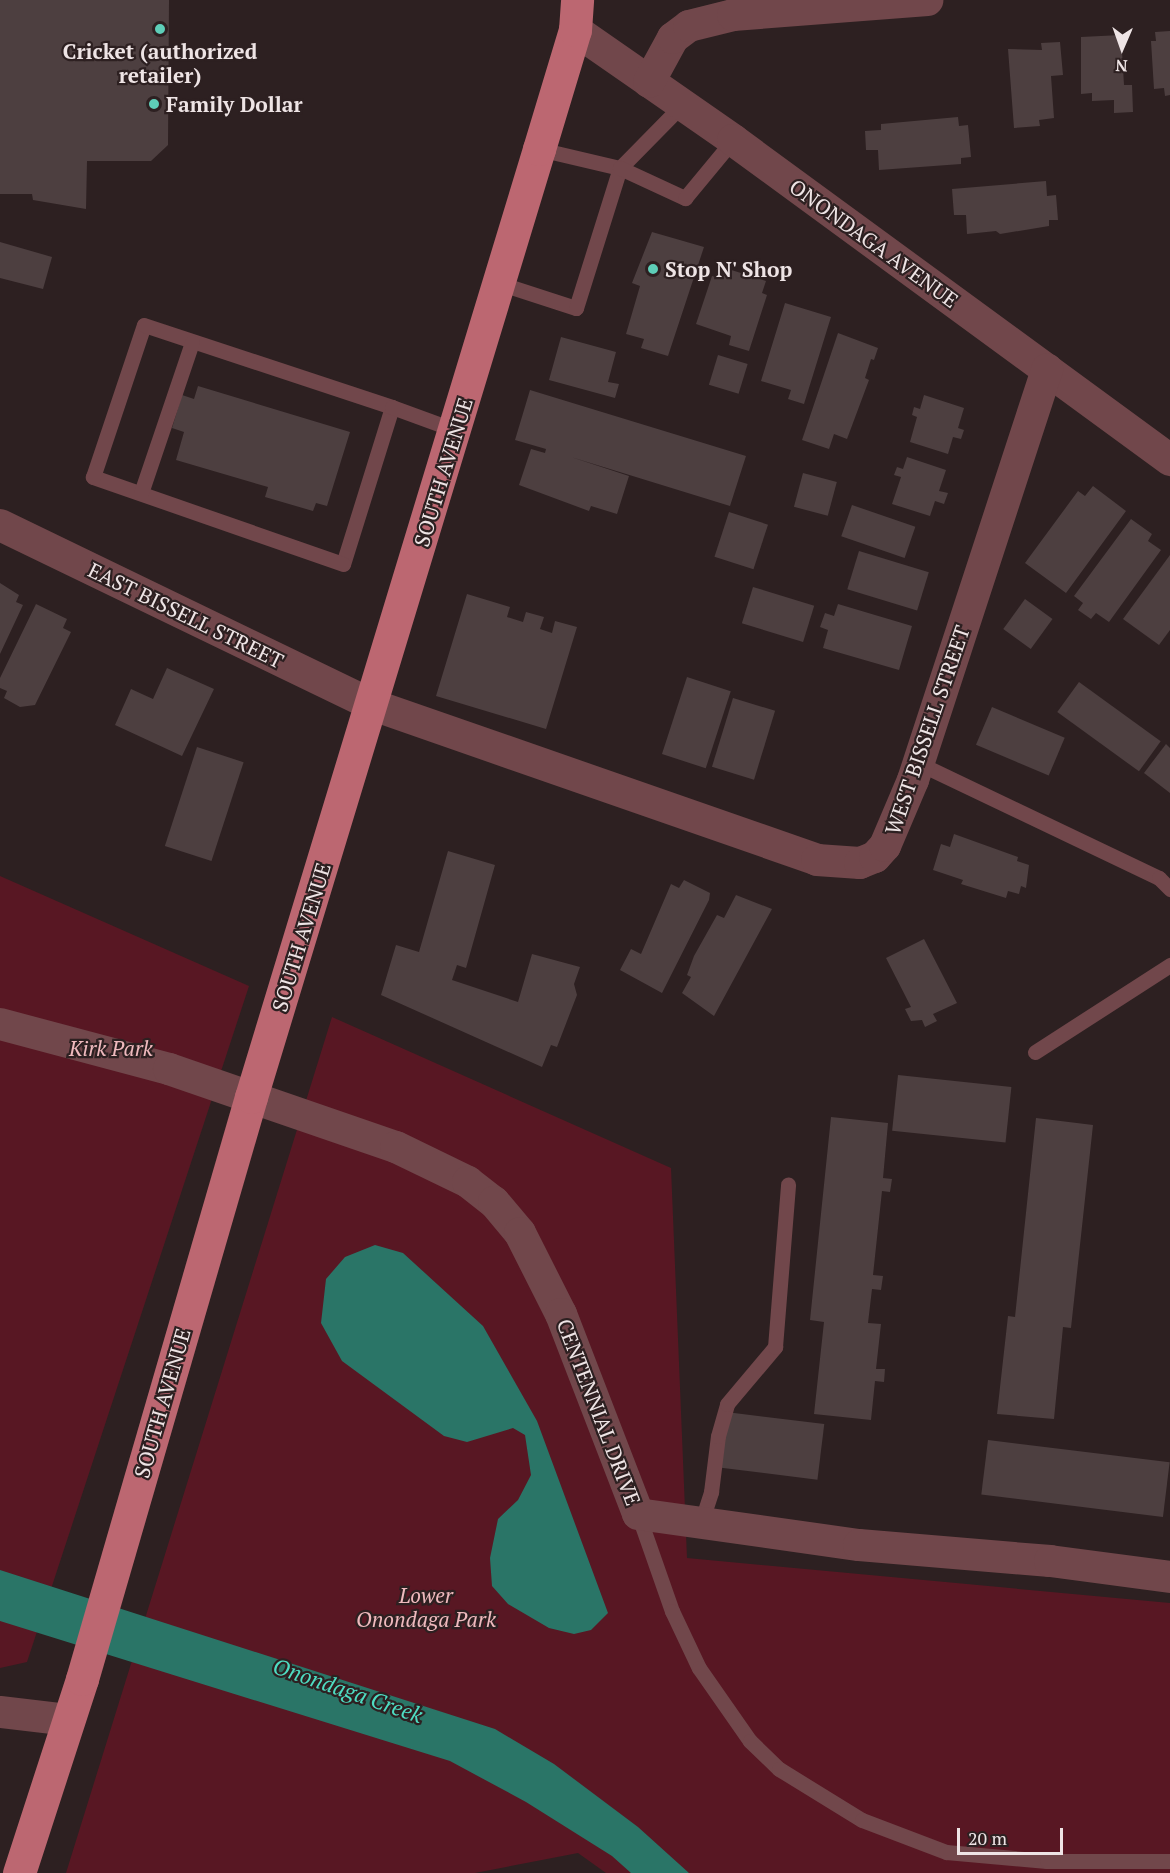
<!DOCTYPE html>
<style>
body{margin:0}
#map{position:relative;width:1170px;height:1873px;overflow:hidden;background:#2d2021;font-family:"PT Serif",serif}
div>[style]{position:absolute}
.green>*{inset:0;background:#581723}
.water>*{inset:0;background:#2a7567}
.building>*{inset:0;background:#4d3f40;transform-origin:0 0}
.service>*{height:15px;margin:-7.5px;padding:0 7.5px;transform-origin:7.5px;border-radius:7.5px;background:#71474b}
.minor>*{height:32px;margin:-16px;padding:0 16px;transform-origin:16px;border-radius:16px;background:#71474b}
.primary>*{height:33px;margin:-16.5px;padding:0 16.5px;transform-origin:16.5px;border-radius:16.5px;background:#bc6771}
.dots>*{width:16px;height:16px;translate:-50% -50%;box-sizing:border-box;border:3px solid #2d2021;border-radius:50%}
span{translate:-50% -50%;white-space:nowrap;text-align:center;line-height:1.15;-webkit-text-stroke:4.5px #2d2021;paint-order:stroke}
.poi-label{font-size:21px;color:#eee4e5;font-weight:700}
.left{translate:0 -50%;text-align:left}
.street-label{font-size:21px;color:#eee4e5}
.park-label{font-size:21px;color:#efb9bd;font-style:italic}
.water-label{font-size:22px;color:#4edcc2;font-style:italic}
.north{position:absolute;left:1092px;top:18px;width:60px;height:60px;-webkit-text-stroke:4px #2d2021;paint-order:stroke;rotate:182deg;font-size:16px;font-weight:700;line-height:24px;text-align:center;color:#eee4e5}
.north::after{content:'';display:block;margin:auto;width:21px;height:27px;background:#eee4e5;clip-path:polygon(50% 0,100% 100%,50% 72%,0 100%)}
.scale{position:absolute;left:957px;top:1828px;width:106px;height:27px;box-sizing:border-box;border:3px solid #eee4e5;border-top:0;padding-left:8px;font-size:18px;line-height:21px;white-space:nowrap;color:#eee4e5;-webkit-text-stroke:4px #2d2021;paint-order:stroke}
</style>
<div id="map">
<div class="green">
<div style="clip-path:polygon(0 876px,249px 986px,27px 1662px,0 1668px)"></div>
<div style="clip-path:polygon(332px 1017px,671px 1168px,687px 1558px,1170px 1603px,1170px 1873px,606px 1873px,578px 1853px,475px 1873px,66px 1873px)"></div>
</div>
<div class="water">
<div style="clip-path:polygon(375px 1245px,403px 1253px,483px 1326px,537px 1421px,608px 1613px,591px 1630px,574px 1634px,549px 1628px,508px 1604px,492px 1586px,490px 1558px,498px 1519px,518px 1500px,531px 1475px,525px 1435px,513px 1428px,467px 1442px,444px 1436px,342px 1361px,321px 1323px,326px 1279px,345px 1257px)"></div>
<div style="clip-path:polygon(0 1570px,495px 1729px,554px 1764px,638px 1827px,689px 1873px,631px 1873px,612px 1856px,526px 1802px,450px 1761px,0 1621px)"></div>
</div>
<div class="building">
<div style="clip-path:polygon(0 0,169px 0,168px 145px,151px 161px,87px 161px,86px 209px,33px 200px,32px 194px,0 194px)"></div>
<div style="clip-path:polygon(1170px 31px,1170px 95px,1165px 96px,1164px 88px,1154px 89px,1151px 41px,1156px 41px,1155px 32px)"></div>
<div style="clip-path:polygon(1121px 35px,1124px 85px,1132px 85px,1133px 112px,1114px 113px,1114px 100px,1092px 101px,1092px 93px,1081px 94px,1081px 37px)"></div>
<div style="clip-path:polygon(1060px 42px,1063px 75px,1051px 76px,1054px 118px,1039px 120px,1040px 126px,1014px 128px,1008px 49px,1042px 50px,1041px 43px)"></div>
<div style="clip-path:polygon(958px 117px,959px 126px,968px 125px,971px 157px,961px 158px,961px 164px,879px 170px,878px 150px,866px 150px,865px 131px,881px 130px,881px 124px)"></div>
<div style="clip-path:polygon(1046px 181px,1047px 196px,1056px 195px,1058px 220px,1049px 220px,1049px 226px,1000px 234px,996px 231px,967px 234px,966px 215px,954px 215px,952px 189px)"></div>
<div style="clip-path:polygon(652px 232px,704px 247px,668px 356px,641px 348px,644px 339px,626px 334px,640px 286px,632px 283px)"></div>
<div style="clip-path:polygon(0 242px,52px 257px,43px 289px,0 278px)"></div>
<div style="clip-path:polygon(725px 268px,766px 281px,762px 293px,767px 295px,749px 351px,729px 345px,731px 336px,696px 324px,712px 276px,721px 279px)"></div>
<div style="clip-path:polygon(785px 303px,831px 317px,804px 404px,788px 399px,791px 390px,761px 381px)"></div>
<div style="clip-path:polygon(838px 333px,878px 348px,874px 360px,871px 359px,865px 378px,869px 380px,847px 439px,834px 434px,829px 449px,802px 440px)"></div>
<div style="clip-path:polygon(561px 337px,616px 352px,608px 382px,619px 384px,615px 398px,549px 380px)"></div>
<div style="left:718px;top:355px;width:31px;height:31px;rotate:17deg"></div>
<div style="clip-path:polygon(198px 386px,350px 432px,327px 506px,316px 503px,313px 511px,265px 497px,268px 487px,176px 460px,184px 432px,172px 428px,182px 395px,194px 399px)"></div>
<div style="clip-path:polygon(530px 390px,746px 456px,730px 506px,571px 457px,629px 476px,617px 514px,591px 506px,589px 511px,519px 485px,531px 449px,545px 453px,546px 449px,515px 440px)"></div>
<div style="clip-path:polygon(924px 395px,964px 408px,958px 428px,964px 430px,961px 439px,953px 437px,948px 454px,910px 442px,917px 417px,912px 415px,914px 407px,920px 409px)"></div>
<div style="clip-path:polygon(907px 457px,946px 470px,939px 491px,948px 493px,944px 504px,935px 501px,930px 516px,892px 504px,901px 477px,894px 475px,897px 467px,903px 469px)"></div>
<div style="left:803px;top:473px;width:35px;height:35px;rotate:15deg"></div>
<div style="clip-path:polygon(1093px 486px,1126px 511px,1066px 593px,1025px 563px,1078px 491px,1085px 496px)"></div>
<div style="left:852px;top:505px;width:67px;height:33px;rotate:19deg"></div>
<div style="left:729px;top:512px;width:41px;height:47px;rotate:18deg"></div>
<div style="clip-path:polygon(1131px 519px,1152px 534px,1148px 541px,1161px 550px,1109px 622px,1096px 613px,1091px 619px,1078px 610px,1083px 603px,1074px 596px)"></div>
<div style="left:859px;top:551px;width:73px;height:40px;rotate:17deg"></div>
<div style="clip-path:polygon(1170px 555px,1170px 630px,1159px 645px,1123px 619px)"></div>
<div style="clip-path:polygon(0 583px,19px 595px,16px 602px,23px 605px,0 654px)"></div>
<div style="left:753px;top:587px;width:64px;height:38px;rotate:17deg"></div>
<div style="clip-path:polygon(467px 594px,510px 607px,507px 617px,523px 622px,526px 612px,544px 617px,540px 629px,552px 633px,555px 621px,577px 627px,546px 729px,436px 696px)"></div>
<div style="left:1025px;top:599px;width:34px;height:37px;rotate:36deg"></div>
<div style="clip-path:polygon(36px 604px,67px 619px,63px 628px,71px 632px,35px 705px,20px 707px,4px 698px,7px 691px,0 688px,0 678px)"></div>
<div style="clip-path:polygon(838px 604px,912px 626px,899px 670px,823px 648px,828px 630px,820px 627px,825px 613px,834px 616px)"></div>
<div style="clip-path:polygon(167px 668px,214px 689px,182px 756px,115px 725px,131px 689px,153px 699px)"></div>
<div style="left:687px;top:677px;width:46px;height:81px;rotate:18deg"></div>
<div style="left:1079px;top:682px;width:101px;height:37px;rotate:36deg"></div>
<div style="left:733px;top:698px;width:44px;height:72px;rotate:17deg"></div>
<div style="left:992px;top:707px;width:79px;height:41px;rotate:23deg"></div>
<div style="clip-path:polygon(1166px 744px,1170px 748px,1170px 793px,1144px 773px)"></div>
<div style="left:197px;top:747px;width:49px;height:104px;rotate:18deg"></div>
<div style="clip-path:polygon(954px 834px,1018px 857px,1017px 861px,1029px 865px,1026px 888px,1021px 886px,1019px 894px,1008px 891px,1006px 898px,961px 884px,963px 880px,933px 870px,941px 844px,950px 847px)"></div>
<div style="clip-path:polygon(448px 851px,495px 865px,466px 968px,457px 965px,452px 980px,518px 1002px,532px 954px,580px 967px,574px 984px,577px 995px,557px 1047px,551px 1045px,542px 1067px,381px 995px,396px 945px,419px 952px)"></div>
<div style="clip-path:polygon(684px 880px,710px 893px,709px 900px,662px 993px,620px 970px,631px 949px,641px 954px,671px 884px,679px 888px)"></div>
<div style="clip-path:polygon(736px 895px,772px 909px,714px 1016px,682px 993px,691px 977px,687px 975px,694px 956px,717px 915px,724px 918px)"></div>
<div style="clip-path:polygon(924px 939px,957px 1003px,933px 1014px,937px 1021px,925px 1027px,922px 1020px,911px 1021px,905px 1009px,911px 1007px,886px 958px)"></div>
<div style="left:898px;top:1075px;width:114px;height:56px;rotate:6deg"></div>
<div style="clip-path:polygon(831px 1117px,888px 1123px,883px 1178px,892px 1179px,890px 1192px,882px 1191px,873px 1275px,883px 1276px,881px 1290px,872px 1289px,868px 1323px,881px 1324px,876px 1369px,885px 1369px,884px 1382px,875px 1381px,871px 1420px,814px 1414px,824px 1322px,810px 1320px)"></div>
<div style="clip-path:polygon(1036px 1118px,1093px 1125px,1071px 1328px,1063px 1327px,1054px 1419px,997px 1414px,1008px 1316px,1015px 1317px)"></div>
<div style="left:726px;top:1412px;width:99px;height:56px;rotate:7deg"></div>
<div style="left:988px;top:1440px;width:183px;height:55px;rotate:7deg"></div>
</div>
<div class="service">
<div style="left:539px;top:149px;width:83px;rotate:13.2deg"></div>
<div style="left:620px;top:168px;width:87px;rotate:-45.5deg"></div>
<div style="left:499px;top:283px;width:81px;rotate:18deg"></div>
<div style="left:576px;top:308px;width:147px;rotate:-72.6deg"></div>
<div style="left:620px;top:168px;width:72px;rotate:24.8deg"></div>
<div style="left:685px;top:198px;width:75px;rotate:-50.4deg"></div>
<div style="left:392px;top:407px;width:164px;rotate:107.3deg"></div>
<div style="left:343px;top:564px;width:265px;rotate:-160.8deg"></div>
<div style="left:93px;top:477px;width:160px;rotate:-71.5deg"></div>
<div style="left:144px;top:325px;width:261px;rotate:18.3deg"></div>
<div style="left:392px;top:407px;width:67px;rotate:20.1deg"></div>
<div style="left:141px;top:493px;width:159px;rotate:-71.3deg"></div>
<div style="left:918px;top:763px;width:267px;rotate:25.5deg"></div>
<div style="left:1159px;top:878px;width:16px;rotate:45deg"></div>
<div style="left:1035px;top:1052px;width:161px;rotate:-32.8deg"></div>
<div style="left:638px;top:1514px;width:103px;rotate:70.7deg"></div>
<div style="left:672px;top:1611px;width:63px;rotate:64.7deg"></div>
<div style="left:699px;top:1668px;width:89px;rotate:55.1deg"></div>
<div style="left:750px;top:1741px;width:40px;rotate:44deg"></div>
<div style="left:779px;top:1769px;width:97px;rotate:31.6deg"></div>
<div style="left:862px;top:1820px;width:90px;rotate:20.9deg"></div>
<div style="left:946px;top:1852px;width:101px;rotate:5.1deg"></div>
<div style="left:1047px;top:1861px;width:123px"></div>
<div style="left:701px;top:1523px;width:33px;rotate:-72deg"></div>
<div style="left:711px;top:1492px;width:56px;rotate:-82.9deg"></div>
<div style="left:718px;top:1436px;width:33px;rotate:-74deg"></div>
<div style="left:727px;top:1404px;width:75px;rotate:-49.9deg"></div>
<div style="left:775px;top:1347px;width:163px;rotate:-85.4deg"></div>
</div>
<div class="minor">
<div style="left:575px;top:30px;width:193px;rotate:34.8deg"></div>
<div style="left:733px;top:140px;width:542px;rotate:36.21deg"></div>
<div style="left:649px;top:82px;width:50px;rotate:-61.4deg"></div>
<div style="left:673px;top:38px;width:20px;rotate:-37deg"></div>
<div style="left:689px;top:26px;width:45px;rotate:-14deg"></div>
<div style="left:733px;top:15px;width:195px;rotate:-4.4deg"></div>
<div style="left:0;top:525px;width:414px;rotate:25.8deg"></div>
<div style="left:373px;top:705px;width:470px;rotate:19.2deg"></div>
<div style="left:817px;top:860px;width:43px;rotate:4deg"></div>
<div style="left:860px;top:863px;width:16px;rotate:-22deg"></div>
<div style="left:875px;top:857px;width:15px;rotate:-48deg"></div>
<div style="left:885px;top:846px;width:72px;rotate:-67deg"></div>
<div style="left:913px;top:780px;width:432px;rotate:-71.9deg"></div>
<div style="left:0;top:1024px;width:175px;rotate:14.9deg"></div>
<div style="left:169px;top:1069px;width:240px;rotate:19deg"></div>
<div style="left:396px;top:1147px;width:80px;rotate:25.9deg"></div>
<div style="left:468px;top:1182px;width:33px;rotate:38deg"></div>
<div style="left:494px;top:1202px;width:40px;rotate:50deg"></div>
<div style="left:520px;top:1233px;width:91px;rotate:63.2deg"></div>
<div style="left:561px;top:1314px;width:214px;rotate:68.9deg"></div>
<div style="left:638px;top:1514px;width:223px;rotate:8deg"></div>
<div style="left:859px;top:1545px;width:192px;rotate:4.8deg"></div>
<div style="left:1050px;top:1561px;width:121px;rotate:7.6deg"></div>
<div style="left:0;top:1712px;width:68px;rotate:6.7deg"></div>
</div>
<div class="primary">
<div style="left:19px;top:1873px;width:204px;rotate:-72deg"></div>
<div style="left:82px;top:1679px;width:606px;rotate:-73.81deg"></div>
<div style="left:251px;top:1097px;width:991px;rotate:-73.1deg"></div>
<div style="left:539px;top:149px;width:124px;rotate:-73.2deg"></div>
<div style="left:575px;top:30px;width:30px;rotate:-86deg"></div>
</div>
<div class="dots">
<div style="left:160px;top:29px;background:#5eceb8"></div>
<div style="left:154px;top:104px;background:#5eceb8"></div>
<div style="left:653px;top:269px;background:#5eceb8"></div>
</div>
<div class="poi-label">
<span style="left:160px;top:63px">Cricket (authorized<br>retailer)</span>
<span class="left" style="left:166px;top:104px">Family Dollar</span>
<span class="left" style="left:665px;top:269px">Stop N' Shop</span>
</div>
<div class="street-label">
<span style="left:874px;top:243px;rotate:36deg">ONONDAGA AVENUE</span>
<span style="left:443px;top:472px;rotate:-73deg">SOUTH AVENUE</span>
<span style="left:186px;top:615px;rotate:26deg">EAST BISSELL STREET</span>
<span style="left:927px;top:730px;rotate:-71deg">WEST BISSELL STREET</span>
<span style="left:301px;top:937px;rotate:-73deg">SOUTH AVENUE</span>
<span style="left:162px;top:1403px;rotate:-74deg">SOUTH AVENUE</span>
<span style="left:599px;top:1412px;rotate:69deg">CENTENNIAL DRIVE</span>
</div>
<div class="park-label">
<span style="left:111px;top:1048px">Kirk Park</span>
<span style="left:426px;top:1607px">Lower<br>Onondaga Park</span>
</div>
<div class="water-label">
<span style="left:348px;top:1690px;rotate:19deg">Onondaga Creek</span>
</div>
<div class="north">N</div>
<div class="scale">20 m</div>
</div>
